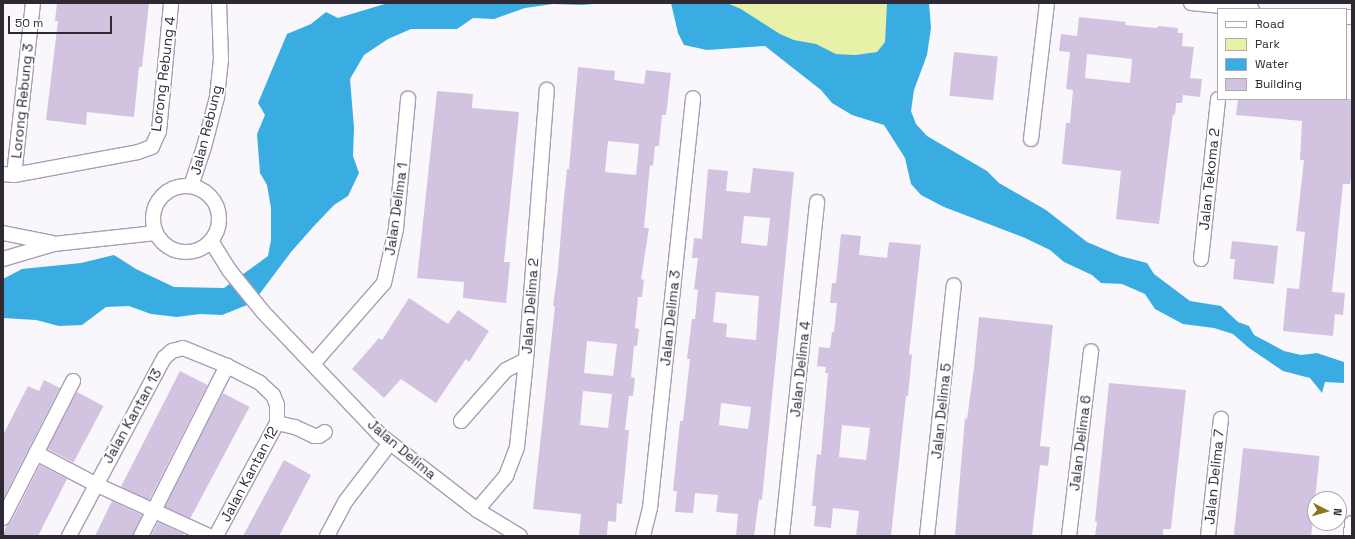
<!DOCTYPE html>
<style>
body{margin:0}
#map{position:relative;width:1355px;height:539px;overflow:hidden;background:#f9f6fc;font-family:"Space Grotesk",sans-serif}
div>[style]{position:absolute}
.green>*{inset:0;background:#e7f2a8}
.water>*{inset:0;background:#39ade1}
.building>*{inset:0;background:#d2c4e1;transform-origin:0 0}
.roads{filter:drop-shadow(1px 0 #aa9db8) drop-shadow(-1px 0 #aa9db8) drop-shadow(0 1px #aa9db8) drop-shadow(0 -1px #aa9db8)}
.minor>*{height:14px;margin:-7px;padding:0 7px;transform-origin:7px;border-radius:7px;background:#fff}
.minor>.ring{margin:-7px;padding:0;box-sizing:content-box;background:none;border:14px solid #fff;border-radius:50%}
span{translate:-50% -50%;white-space:nowrap;text-align:center;line-height:1.15;-webkit-text-stroke:3.5px #fff;paint-order:stroke}
.street-label{font-size:14px;color:#2f2934}
.frame{position:absolute;inset:0;border:4px solid #2f2934;pointer-events:none}
.legend{position:absolute;left:1217px;top:8px;width:130px;height:92px;box-sizing:border-box;background:#fff;border:1px solid #aca9ae;margin:0;padding:5px 7px;list-style:none;font-size:12px;color:#2f2934}
.legend li{display:flex;align-items:center;gap:8px;height:20px}
.legend b{width:20px;border:1px solid #aca9ae}
.north{position:absolute;left:1307px;top:491px;width:40px;height:40px;box-sizing:border-box;background:#fff;border:1px solid #aca9ae;border-radius:50%;rotate:96deg;font-size:11px;font-weight:700;line-height:16px;text-align:center;color:#2f2934}
.north::after{content:'';display:block;margin:auto;width:14px;height:18px;background:#87781c;clip-path:polygon(50% 0,100% 100%,50% 72%,0 100%)}
.scale{position:absolute;left:8px;top:16px;width:104px;height:18px;box-sizing:border-box;border:2px solid #2f2934;border-top:0;padding-left:5px;font-size:12px;line-height:14px;white-space:nowrap;color:#2f2934;-webkit-text-stroke:3px #fff;paint-order:stroke}
</style>
<div id="map">
<div class="green">
<div style="clip-path:polygon(727px 3px,887px 3px,885px 42px,877px 52px,855px 55px,836px 54px,816px 44px,794px 40px,780px 34px,741px 9px)"></div>
</div>
<div class="water">
<div style="clip-path:polygon(388px 3px,605px 3px,582px 5px,553px 4px,525px 8px,494px 19px,473px 18px,457px 29px,411px 29px,388px 39px,364px 55px,350px 79px,354px 128px,353px 156px,359px 173px,348px 196px,334px 205px,314px 226px,291px 252px,255px 300px,247px 305px,222px 315px,200px 314px,177px 317px,151px 314px,129px 306px,106px 307px,82px 325px,59px 326px,36px 320px,3px 318px,3px 279px,22px 269px,81px 263px,114px 255px,136px 269px,174px 287px,224px 288px,268px 256px,271px 240px,271px 208px,267px 185px,260px 173px,257px 134px,265px 115px,258px 103px,287px 34px,311px 24px,326px 12px,338px 18px)"></div>
<div style="clip-path:polygon(671px 3px,727px 3px,741px 9px,780px 34px,794px 40px,816px 44px,836px 54px,855px 55px,877px 52px,885px 42px,887px 3px,929px 3px,931px 28px,927px 55px,914px 90px,911px 111px,916px 124px,927px 136px,987px 171px,999px 183px,1046px 210px,1087px 242px,1120px 256px,1147px 263px,1154px 274px,1190px 301px,1221px 306px,1238px 322px,1249px 326px,1254px 335px,1284px 351px,1301px 355px,1317px 353px,1344px 362px,1344px 383px,1325px 382px,1322px 393px,1310px 378px,1283px 371px,1249px 348px,1233px 334px,1214px 328px,1183px 324px,1155px 309px,1145px 294px,1122px 284px,1101px 283px,1092px 275px,1064px 262px,1050px 250px,1025px 238px,944px 207px,921px 195px,911px 184px,905px 158px,884px 125px,852px 115px,832px 103px,821px 90px,765px 46px,707px 50px,684px 45px,678px 33px)"></div>
</div>
<div class="building">
<div style="clip-path:polygon(57px 3px,149px 3px,142px 67px,139px 67px,134px 117px,87px 112px,86px 125px,46px 120px,58px 21px,55px 21px)"></div>
<div style="clip-path:polygon(evenodd,1079px 17px,1126px 22px,1125px 25px,1157px 28px,1158px 26px,1178px 28px,1178px 33px,1183px 33px,1182px 46px,1194px 47px,1190px 78px,1202px 79px,1200px 97px,1183px 95px,1182px 103px,1176px 103px,1175px 115px,1173px 114px,1159px 224px,1116px 219px,1121px 171px,1062px 164px,1066px 123px,1070px 123px,1073px 90px,1066px 89px,1070px 52px,1059px 51px,1061px 34px,1077px 36px,1079px 17px,1087px 54px,1132px 59px,1130px 83px,1085px 78px,1087px 54px)"></div>
<div style="left:954px;top:52px;width:44px;height:44px;rotate:6deg"></div>
<div style="clip-path:polygon(evenodd,578px 67px,615px 71px,614px 80px,644px 84px,646px 70px,671px 73px,666px 115px,662px 115px,659px 146px,655px 146px,653px 166px,650px 165px,644px 228px,649px 228px,641px 279px,644px 280px,642px 297px,638px 297px,635px 328px,639px 329px,637px 346px,634px 346px,631px 377px,635px 378px,633px 396px,629px 396px,625px 430px,629px 430px,622px 504px,617px 503px,616px 522px,608px 521px,607px 536px,579px 536px,581px 514px,533px 509px,555px 306px,553px 306px,558px 269px,563px 208px,567px 169px,569px 169px,578px 67px,608px 141px,639px 144px,636px 175px,605px 172px,608px 141px,578px 67px,587px 341px,617px 344px,613px 376px,584px 373px,587px 341px,578px 67px,583px 391px,612px 394px,608px 428px,580px 425px,583px 391px)"></div>
<div style="clip-path:polygon(437px 91px,473px 94px,472px 108px,519px 112px,504px 262px,510px 262px,506px 303px,463px 298px,464px 282px,417px 278px)"></div>
<div style="clip-path:polygon(1238px 99px,1352px 99px,1352px 170px,1350px 184px,1343px 184px,1332px 292px,1345px 293px,1343px 315px,1335px 314px,1333px 336px,1283px 331px,1287px 288px,1299px 289px,1305px 232px,1296px 231px,1304px 160px,1300px 160px,1302px 121px,1236px 115px)"></div>
<div style="clip-path:polygon(evenodd,753px 168px,794px 172px,762px 500px,759px 499px,754px 536px,736px 536px,738px 514px,716px 512px,718px 495px,695px 493px,693px 513px,675px 512px,677px 491px,673px 491px,680px 421px,683px 421px,690px 359px,687px 359px,692px 319px,695px 319px,698px 290px,694px 289px,698px 258px,692px 258px,694px 238px,702px 239px,708px 169px,728px 171px,726px 191px,750px 193px,753px 168px,744px 216px,770px 218px,767px 246px,741px 243px,744px 216px,753px 168px,716px 292px,759px 296px,756px 340px,726px 337px,727px 324px,713px 322px,716px 292px,753px 168px,721px 403px,751px 407px,748px 429px,719px 425px,721px 403px)"></div>
<div style="clip-path:polygon(evenodd,841px 234px,861px 236px,859px 255px,887px 258px,889px 242px,921px 245px,909px 354px,912px 355px,908px 396px,906px 396px,891px 536px,856px 536px,859px 511px,833px 508px,831px 528px,814px 526px,816px 506px,812px 506px,815px 473px,817px 454px,821px 455px,828px 373px,825px 373px,826px 367px,817px 366px,819px 347px,830px 348px,832px 332px,834px 332px,837px 303px,830px 303px,832px 283px,836px 283px,841px 234px,842px 425px,870px 428px,866px 460px,839px 457px,842px 425px)"></div>
<div style="clip-path:polygon(1232px 241px,1278px 246px,1274px 284px,1233px 279px,1235px 259px,1230px 259px)"></div>
<div style="clip-path:polygon(409px 298px,448px 324px,458px 310px,489px 331px,469px 362px,466px 359px,436px 403px,401px 379px,384px 398px,352px 369px,379px 338px,382px 340px)"></div>
<div style="clip-path:polygon(979px 317px,1053px 325px,1040px 446px,1050px 447px,1048px 466px,1040px 465px,1032px 536px,955px 536px,965px 418px,967px 419px,974px 368px)"></div>
<div style="left:180px;top:371px;width:31px;height:130px;rotate:27deg"></div>
<div style="clip-path:polygon(44px 380px,60px 388px,3px 499px,3px 435px,28px 386px,39px 391px)"></div>
<div style="clip-path:polygon(1109px 383px,1186px 390px,1171px 529px,1163px 529px,1163px 536px,1095px 536px,1097px 522px,1095px 521px)"></div>
<div style="left:77px;top:392px;width:30px;height:64px;rotate:28deg"></div>
<div style="left:223px;top:393px;width:30px;height:128px;rotate:28deg"></div>
<div style="left:1243px;top:448px;width:77px;height:88px;rotate:6deg"></div>
<div style="clip-path:polygon(284px 460px,311px 475px,279px 536px,243px 536px)"></div>
<div style="clip-path:polygon(40px 465px,67px 479px,38px 536px,3px 536px,6px 526px,11px 522px)"></div>
<div style="clip-path:polygon(112px 501px,142px 515px,133px 536px,95px 536px)"></div>
<div style="clip-path:polygon(158px 522px,184px 534px,182px 536px,151px 536px)"></div>
</div>
<div class="roads">
<div class="minor">
<div style="left:1191px;top:3px;width:61px;rotate:5.6deg"></div>
<div style="left:1346px;top:17px;width:6px"></div>
<div style="left:1031px;top:139px;width:137px;rotate:-83.3deg"></div>
<div style="left:3px;top:174px;width:11px;rotate:5deg"></div>
<div style="left:14px;top:175px;width:126px;rotate:-10.5deg"></div>
<div style="left:138px;top:152px;width:15px;rotate:-20deg"></div>
<div style="left:152px;top:147px;width:17px;rotate:-66deg"></div>
<div style="left:159px;top:131px;width:129px;rotate:-84.6deg"></div>
<div style="left:14px;top:175px;width:173px;rotate:-83.7deg"></div>
<div class="ring" style="left:153px;top:186px;width:52px;height:52px"></div>
<div style="left:191px;top:186px;width:41px;rotate:-71.6deg"></div>
<div style="left:204px;top:147px;width:52px;rotate:-75.4deg"></div>
<div style="left:217px;top:97px;width:38px;rotate:-84deg"></div>
<div style="left:221px;top:59px;width:56px;rotate:-92deg"></div>
<div style="left:3px;top:233px;width:50px;rotate:11.5deg"></div>
<div style="left:211px;top:241px;width:34px;rotate:58deg"></div>
<div style="left:229px;top:270px;width:54px;rotate:51deg"></div>
<div style="left:263px;top:312px;width:170px;rotate:46.4deg"></div>
<div style="left:380px;top:435px;width:123px;rotate:37.7deg"></div>
<div style="left:477px;top:510px;width:50px;rotate:31.2deg"></div>
<div style="left:3px;top:259px;width:53px;rotate:-16.4deg"></div>
<div style="left:54px;top:244px;width:102px;rotate:-6.2deg"></div>
<div style="left:1201px;top:259px;width:161px;rotate:-83.9deg"></div>
<div style="left:313px;top:364px;width:108px;rotate:-48.8deg"></div>
<div style="left:384px;top:283px;width:55px;rotate:-77.5deg"></div>
<div style="left:396px;top:229px;width:131px;rotate:-84.7deg"></div>
<div style="left:461px;top:421px;width:68px;rotate:-48.6deg"></div>
<div style="left:506px;top:370px;width:22px;rotate:-27deg"></div>
<div style="left:277px;top:423px;width:18px;rotate:13deg"></div>
<div style="left:295px;top:427px;width:21px;rotate:25deg"></div>
<div style="left:314px;top:436px;width:5px"></div>
<div style="left:319px;top:436px;width:7px;rotate:-34deg"></div>
<div style="left:36px;top:453px;width:67px;rotate:27.7deg"></div>
<div style="left:95px;top:484px;width:125px;rotate:24.5deg"></div>
<div style="left:477px;top:510px;width:45px;rotate:-49.5deg"></div>
<div style="left:506px;top:476px;width:31px;rotate:-69deg"></div>
<div style="left:517px;top:447px;width:87px;rotate:-84.1deg"></div>
<div style="left:526px;top:360px;width:271px;rotate:-85.6deg"></div>
<div style="left:3px;top:518px;width:154px;rotate:-62.9deg"></div>
<div style="left:69px;top:536px;width:202px;rotate:-61.9deg"></div>
<div style="left:164px;top:358px;width:11px;rotate:-41deg"></div>
<div style="left:172px;top:351px;width:11px;rotate:-15deg"></div>
<div style="left:183px;top:348px;width:48px;rotate:22.2deg"></div>
<div style="left:227px;top:366px;width:37px;rotate:27deg"></div>
<div style="left:260px;top:383px;width:18px;rotate:43deg"></div>
<div style="left:273px;top:395px;width:11px;rotate:68deg"></div>
<div style="left:277px;top:405px;width:18px;rotate:90deg"></div>
<div style="left:277px;top:423px;width:128px;rotate:118.4deg"></div>
<div style="left:141px;top:536px;width:191px;rotate:-63.2deg"></div>
<div style="left:327px;top:536px;width:38px;rotate:-62deg"></div>
<div style="left:345px;top:502px;width:74px;rotate:-52.7deg"></div>
<div style="left:643px;top:536px;width:29px;rotate:-76deg"></div>
<div style="left:650px;top:508px;width:412px;rotate:-84deg"></div>
<div style="left:782px;top:536px;width:336px;rotate:-84deg"></div>
<div style="left:927px;top:536px;width:252px;rotate:-83.9deg"></div>
<div style="left:1069px;top:536px;width:186px;rotate:-83.2deg"></div>
<div style="left:1208px;top:536px;width:118px;rotate:-83.7deg"></div>
<div style="left:1351px;top:536px;width:13px;rotate:-86deg"></div>
</div>
</div>
<div class="street-label">
<span style="left:163px;top:74px;rotate:-83deg">Lorong Rebung 4</span>
<span style="left:22px;top:101px;rotate:-84deg">Lorong Rebung 3</span>
<span style="left:206px;top:130px;rotate:-76deg">Jalan Rebung</span>
<span style="left:1209px;top:179px;rotate:-84deg">Jalan Tekoma 2</span>
<span style="left:396px;top:209px;rotate:-82deg">Jalan Delima 1</span>
<span style="left:530px;top:306px;rotate:-86deg">Jalan Delima 2</span>
<span style="left:670px;top:318px;rotate:-84deg">Jalan Delima 3</span>
<span style="left:800px;top:369px;rotate:-84deg">Jalan Delima 4</span>
<span style="left:941px;top:411px;rotate:-84deg">Jalan Delima 5</span>
<span style="left:132px;top:416px;rotate:-61deg">Jalan Kantan 13</span>
<span style="left:1080px;top:443px;rotate:-83deg">Jalan Delima 6</span>
<span style="left:402px;top:449px;rotate:40deg">Jalan Delima</span>
<span style="left:249px;top:474px;rotate:-62deg">Jalan Kantan 12</span>
<span style="left:1214px;top:477px;rotate:-84deg">Jalan Delima 7</span>
</div>
<div class="frame"></div>
<ul class="legend">
<li><b style="height:5px;background:#fff"></b>Road</li>
<li><b style="height:11px;background:#e7f2a8"></b>Park</li>
<li><b style="height:11px;background:#39ade1"></b>Water</li>
<li><b style="height:11px;background:#d2c4e1"></b>Building</li>
</ul>
<div class="north">N</div>
<div class="scale">50 m</div>
</div>
